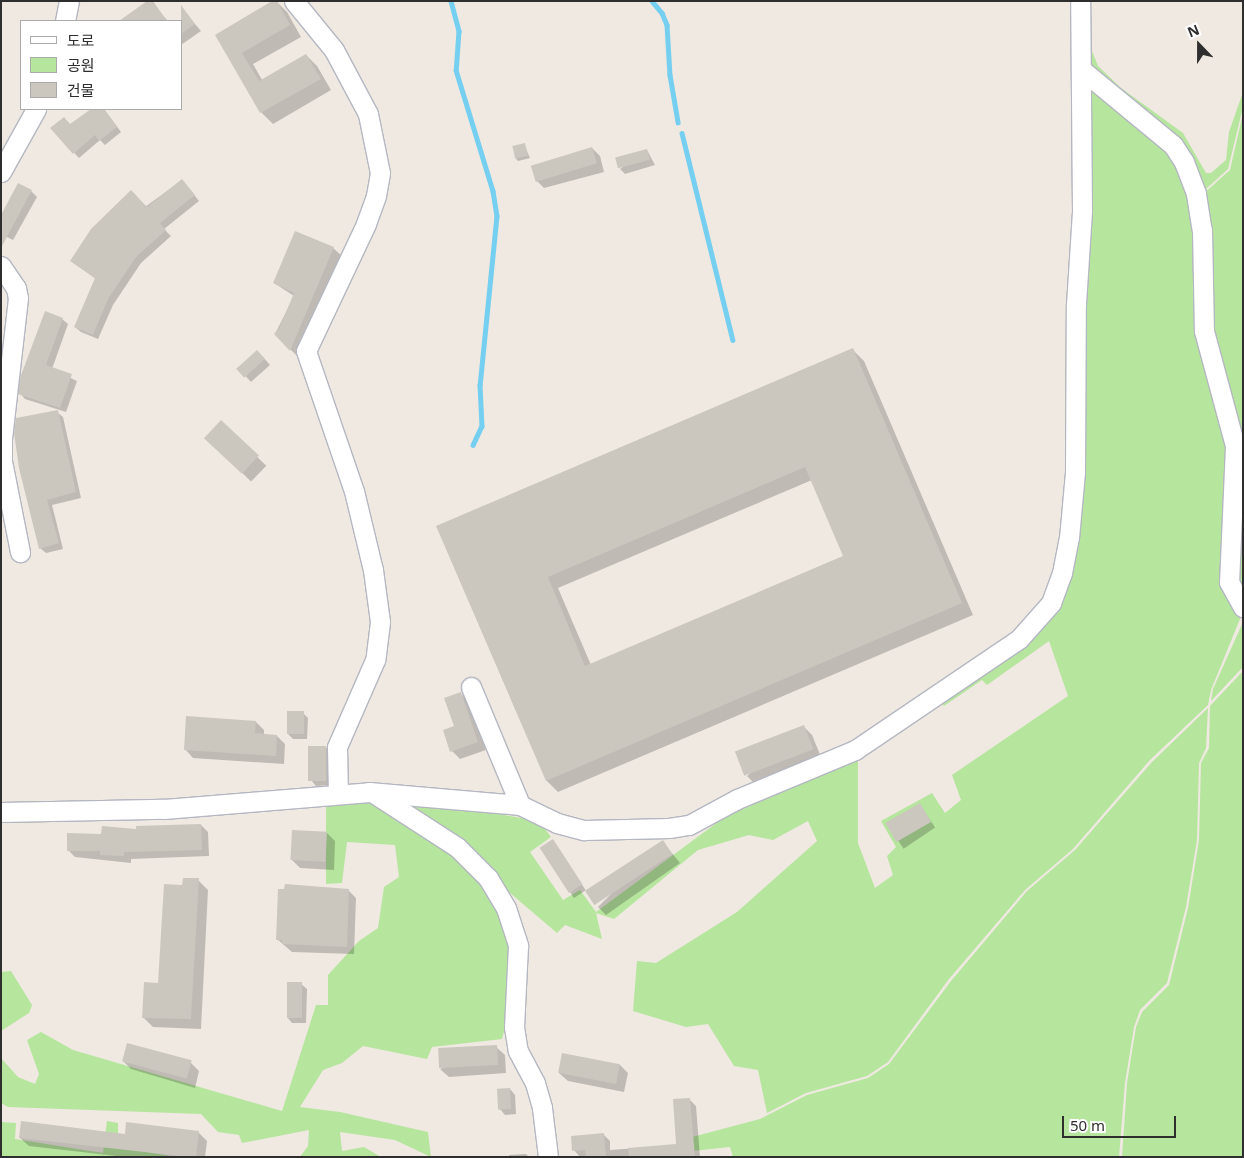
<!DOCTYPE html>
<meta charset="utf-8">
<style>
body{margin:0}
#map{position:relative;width:1244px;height:1158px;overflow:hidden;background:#efe9e1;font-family:"Noto Sans","Noto Sans KR",sans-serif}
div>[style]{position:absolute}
.green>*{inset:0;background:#b6e59e}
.shadow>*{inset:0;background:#0003;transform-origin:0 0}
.stream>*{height:4.5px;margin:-2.25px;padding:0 2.25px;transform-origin:2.25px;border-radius:2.25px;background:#75cff0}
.building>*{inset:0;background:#cbc7bf;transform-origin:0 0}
.roads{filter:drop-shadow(1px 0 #b4b7c1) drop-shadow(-1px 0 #b4b7c1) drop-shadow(0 1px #b4b7c1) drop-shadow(0 -1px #b4b7c1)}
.minor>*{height:19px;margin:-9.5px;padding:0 9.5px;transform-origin:9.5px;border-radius:9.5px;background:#fff}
span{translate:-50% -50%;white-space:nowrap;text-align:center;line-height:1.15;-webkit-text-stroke:4px #fff;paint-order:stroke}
.frame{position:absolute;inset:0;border:2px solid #2e2e2e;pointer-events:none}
.legend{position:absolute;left:20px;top:20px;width:162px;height:90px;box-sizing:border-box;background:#fff;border:1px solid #ababab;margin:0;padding:6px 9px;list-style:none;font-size:15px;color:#2e2e2e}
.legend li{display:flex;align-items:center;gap:10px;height:25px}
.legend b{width:25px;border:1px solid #ababab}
.north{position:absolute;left:1174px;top:20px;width:50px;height:50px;-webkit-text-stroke:4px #fff;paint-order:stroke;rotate:338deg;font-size:14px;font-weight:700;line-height:20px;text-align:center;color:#2e2e2e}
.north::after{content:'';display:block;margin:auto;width:18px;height:22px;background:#2e2e2e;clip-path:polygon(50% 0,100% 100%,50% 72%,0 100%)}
.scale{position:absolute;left:1062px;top:1116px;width:114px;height:22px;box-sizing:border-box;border:2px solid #2e2e2e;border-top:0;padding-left:6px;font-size:15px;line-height:18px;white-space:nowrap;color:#2e2e2e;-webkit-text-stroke:4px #fff;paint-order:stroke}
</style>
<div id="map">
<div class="green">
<div style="clip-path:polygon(1088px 1px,1092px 51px,1098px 66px,1121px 88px,1183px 133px,1206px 173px,1211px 173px,1226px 160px,1229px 132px,1243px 92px,1243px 107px,1228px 169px,1206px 189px,1202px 190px,1086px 63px)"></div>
<div style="clip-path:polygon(1084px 83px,1162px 141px,1185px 177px,1228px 432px,1225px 582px,1242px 614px,1211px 690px,1208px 705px,1150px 760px,1073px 849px,1025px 890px,949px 979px,888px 1062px,867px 1076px,806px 1093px,767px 1113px,758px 1070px,734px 1066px,708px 1024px,686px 1027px,633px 1011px,637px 961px,656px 963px,737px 912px,817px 841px,808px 821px,773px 840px,749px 835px,698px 850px,614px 919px,596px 913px,602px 939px,565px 925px,557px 933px,397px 797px,539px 821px,551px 837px,530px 852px,563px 900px,580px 890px,596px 912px,726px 816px,858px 760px,858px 843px,875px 888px,893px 875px,887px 856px,896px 847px,881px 821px,932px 793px,945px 813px,961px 800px,952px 775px,1068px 696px,1049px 641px,987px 685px,982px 680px,944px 706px,940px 701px,1023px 643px,1050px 618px,1065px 584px)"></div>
<div style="clip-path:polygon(1243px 113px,1243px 596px,1236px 584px,1241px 483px,1215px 357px,1202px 195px,1230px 170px)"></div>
<div style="clip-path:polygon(1243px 622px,1243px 667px,1211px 701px,1213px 689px)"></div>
<div style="clip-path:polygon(1243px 671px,1243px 1157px,1122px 1157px,1127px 1083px,1136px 1027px,1142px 1012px,1169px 985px,1188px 908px,1199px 840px,1201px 763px,1209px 748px,1210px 706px)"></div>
<div style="clip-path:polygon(1208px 708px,1206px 748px,1199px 763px,1197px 840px,1186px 907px,1167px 983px,1140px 1010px,1134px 1027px,1125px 1083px,1119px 1157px,733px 1157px,730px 1147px,692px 1151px,692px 1137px,760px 1119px,807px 1095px,868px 1078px,889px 1064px,951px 981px,1027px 891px,1075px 850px,1152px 762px)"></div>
<div style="clip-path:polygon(369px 796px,458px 853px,480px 876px,505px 924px,510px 957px,508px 1016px,502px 1039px,432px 1047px,427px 1059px,363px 1046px,342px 1063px,323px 1070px,300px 1107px,340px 1112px,428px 1132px,431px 1157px,395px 1140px,340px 1132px,342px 1151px,364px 1147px,381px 1157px,300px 1157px,308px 1146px,309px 1130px,242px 1143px,239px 1135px,218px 1132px,201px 1114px,8px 1107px,1px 1103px,1px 1058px,18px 1077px,35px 1084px,39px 1074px,27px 1040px,41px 1032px,73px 1050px,282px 1111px,316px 1005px,328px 1005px,328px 975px,359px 941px,378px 928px,384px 887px,399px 877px,395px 845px,347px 842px,342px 883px,326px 884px,326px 798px)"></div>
<div style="clip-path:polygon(11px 971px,32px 1005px,29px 1013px,1px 1031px,1px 972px)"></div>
<div style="clip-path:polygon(107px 1121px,118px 1123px,118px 1147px,176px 1157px,1px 1157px,1px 1122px,16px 1123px,15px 1139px,103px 1153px)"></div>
</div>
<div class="shadow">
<div style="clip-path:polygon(150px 1px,168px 21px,121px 21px)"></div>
<div style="clip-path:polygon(276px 1px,287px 12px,301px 37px,253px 64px,262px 80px,306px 55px,317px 66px,331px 90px,273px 124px,261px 112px,216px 35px)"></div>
<div style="clip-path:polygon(188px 16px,201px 31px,181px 45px,180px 21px)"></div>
<div style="clip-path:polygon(93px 109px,104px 109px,121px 132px,105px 145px,100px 140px,79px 158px,52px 129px,70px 125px)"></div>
<div style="clip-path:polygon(524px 144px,530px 158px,518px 161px,516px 159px)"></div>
<div style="clip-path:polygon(592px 148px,600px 156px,604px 172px,544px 188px,535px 179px)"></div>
<div style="clip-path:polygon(647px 150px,655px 165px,625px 174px,620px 169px)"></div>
<div style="clip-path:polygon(182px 180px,199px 201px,164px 229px,171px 236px,141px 263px,113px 305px,98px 339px,81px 332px,75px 327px,96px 279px,71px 261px)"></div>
<div style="clip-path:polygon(31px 191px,37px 197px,13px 240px,1px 234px)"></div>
<div style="clip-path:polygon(333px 248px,342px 256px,299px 358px,275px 334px,294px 296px,274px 283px)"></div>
<div style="clip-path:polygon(62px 319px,68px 324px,52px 369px,77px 381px,66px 412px,25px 399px,20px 393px)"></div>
<div style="clip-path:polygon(evenodd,852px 349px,864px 361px,973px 615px,558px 792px,547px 781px,438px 526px,852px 349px,812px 480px,844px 556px,591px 665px,558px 588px,812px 480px)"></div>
<div style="clip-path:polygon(263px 357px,270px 365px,251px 382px,238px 368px)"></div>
<div style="clip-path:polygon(57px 412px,63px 417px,81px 498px,52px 505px,63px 549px,46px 553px,40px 548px)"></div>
<div style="left:221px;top:422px;width:63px;height:22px;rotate:44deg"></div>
<div style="clip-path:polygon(460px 693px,469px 702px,486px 750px,460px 759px,452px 751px)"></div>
<div style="clip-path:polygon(303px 713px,308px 718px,307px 739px,293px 739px,287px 733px)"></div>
<div style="clip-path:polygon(256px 722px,264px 730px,264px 735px,277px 736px,285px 744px,284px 764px,193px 758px,185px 749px)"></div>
<div style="clip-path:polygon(804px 727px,812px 735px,821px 757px,755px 784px,747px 776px)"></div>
<div style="clip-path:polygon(326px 747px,331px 752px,331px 785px,316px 786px,311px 780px)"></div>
<div style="left:920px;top:805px;width:27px;height:38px;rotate:56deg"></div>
<div style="clip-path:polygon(201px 825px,208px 832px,209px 856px,131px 859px,131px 863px,75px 857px,68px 850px,103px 836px)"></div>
<div style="clip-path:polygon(327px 833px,335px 841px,334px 870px,300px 868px,292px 860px)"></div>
<div style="left:553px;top:840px;width:60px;height:14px;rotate:57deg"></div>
<div style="clip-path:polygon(663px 842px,680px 863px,606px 915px,598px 907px)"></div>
<div style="clip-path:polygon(198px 880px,208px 890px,201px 1029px,153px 1027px,143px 1017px,159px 984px,184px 886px)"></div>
<div style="clip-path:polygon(348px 890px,356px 898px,354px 954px,292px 952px,277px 939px)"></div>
<div style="clip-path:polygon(301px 984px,307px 989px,306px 1023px,292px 1023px,287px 1017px)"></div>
<div style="clip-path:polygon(496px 1047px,505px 1055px,506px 1073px,449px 1077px,440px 1069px)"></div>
<div style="clip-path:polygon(563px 1054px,620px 1065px,628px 1073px,624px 1092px,568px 1081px,559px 1073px)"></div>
<div style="clip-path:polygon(123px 1061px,191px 1063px,199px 1071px,195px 1088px,131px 1069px)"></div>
<div style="clip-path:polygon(510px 1089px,515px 1095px,516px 1114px,505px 1115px,500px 1109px)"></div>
<div style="clip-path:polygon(689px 1099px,696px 1106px,700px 1157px,580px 1157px,574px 1150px,603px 1134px,610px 1141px,610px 1150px,678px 1145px)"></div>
<div style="clip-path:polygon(198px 1132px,207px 1141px,205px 1157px,125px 1157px,29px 1146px,20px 1138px)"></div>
<div style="clip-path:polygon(526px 1154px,529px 1157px,509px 1157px,509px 1155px)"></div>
</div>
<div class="stream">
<div style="left:451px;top:1px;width:31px;rotate:75deg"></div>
<div style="left:459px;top:31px;width:39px;rotate:94deg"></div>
<div style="left:456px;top:70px;width:127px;rotate:73deg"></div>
<div style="left:493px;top:191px;width:25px;rotate:81deg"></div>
<div style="left:497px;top:216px;width:170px;rotate:95.7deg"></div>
<div style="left:480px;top:385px;width:41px;rotate:87.2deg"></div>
<div style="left:482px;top:426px;width:21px;rotate:115deg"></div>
<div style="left:652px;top:1px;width:16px;rotate:50deg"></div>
<div style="left:662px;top:13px;width:13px;rotate:67deg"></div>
<div style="left:667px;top:25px;width:50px;rotate:86.6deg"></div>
<div style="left:670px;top:75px;width:48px;rotate:80.3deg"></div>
<div style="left:682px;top:133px;width:213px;rotate:76.2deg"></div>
</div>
<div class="building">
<div style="clip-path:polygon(147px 1px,153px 1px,167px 21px,119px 21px)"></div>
<div style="clip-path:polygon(272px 1px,277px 1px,290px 25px,242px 53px,259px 81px,306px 54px,321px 79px,260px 113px,215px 35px)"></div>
<div style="clip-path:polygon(181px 5px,195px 24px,181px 34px)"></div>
<div style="clip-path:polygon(91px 109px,104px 109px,117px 127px,99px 141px,95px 135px,73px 154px,50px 128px,64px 117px,70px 124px)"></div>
<div style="left:525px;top:143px;width:13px;height:13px;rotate:77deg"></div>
<div style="left:592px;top:147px;width:17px;height:64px;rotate:73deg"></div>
<div style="left:647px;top:149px;width:11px;height:33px;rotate:75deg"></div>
<div style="clip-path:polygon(182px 179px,195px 195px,160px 223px,166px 230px,136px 257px,108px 299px,93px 335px,74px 327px,95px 278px,70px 261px,91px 229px,131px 190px,147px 207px)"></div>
<div style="clip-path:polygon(18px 183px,32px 190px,1px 248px,1px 215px)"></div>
<div style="clip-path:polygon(295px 231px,334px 247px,290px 351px,274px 334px,279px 329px,294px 293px,273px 283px)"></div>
<div style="clip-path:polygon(45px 311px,63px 318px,46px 365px,72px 374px,60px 408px,18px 394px,20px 378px)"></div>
<div style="clip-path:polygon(evenodd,853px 348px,962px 603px,546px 781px,436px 526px,853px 348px,805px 467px,843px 556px,585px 666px,548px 577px,805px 467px)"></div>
<div style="left:257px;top:350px;width:12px;height:28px;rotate:48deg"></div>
<div style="clip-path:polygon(58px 410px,76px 492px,47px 500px,59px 543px,39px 549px,19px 468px,14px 433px,16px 418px)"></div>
<div style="left:221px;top:420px;width:52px;height:25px;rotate:43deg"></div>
<div style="clip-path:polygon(461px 692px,478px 742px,450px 752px,443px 730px,454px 726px,444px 698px)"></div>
<div style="left:287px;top:711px;width:17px;height:23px"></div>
<div style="clip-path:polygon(186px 716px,256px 721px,255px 733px,277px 735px,276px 756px,184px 750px)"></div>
<div style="left:804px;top:725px;width:26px;height:74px;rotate:69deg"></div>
<div style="left:308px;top:746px;width:18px;height:35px"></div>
<div style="left:920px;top:803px;width:22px;height:40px;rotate:60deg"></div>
<div style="clip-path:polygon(201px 824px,202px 850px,124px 852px,124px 856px,100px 855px,100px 851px,67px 851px,67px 833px,101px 834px,102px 826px,136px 829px,136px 826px)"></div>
<div style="left:292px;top:830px;width:35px;height:30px;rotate:3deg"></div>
<div style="left:553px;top:839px;width:54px;height:16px;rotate:57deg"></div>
<div style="left:663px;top:840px;width:17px;height:93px;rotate:57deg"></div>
<div style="clip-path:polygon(183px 878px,199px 878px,191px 1019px,142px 1018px,144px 982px,158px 983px,164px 884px,182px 885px)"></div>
<div style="clip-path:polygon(285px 884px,349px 889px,347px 947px,282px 944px,282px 940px,276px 940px,278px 889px,284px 889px)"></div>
<div style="left:287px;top:982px;width:15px;height:36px"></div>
<div style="left:127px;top:1043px;width:67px;height:19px;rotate:15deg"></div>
<div style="left:497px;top:1045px;width:20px;height:59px;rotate:87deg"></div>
<div style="left:562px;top:1053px;width:59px;height:20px;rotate:11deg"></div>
<div style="left:510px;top:1088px;width:21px;height:13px;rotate:87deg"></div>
<div style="clip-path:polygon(690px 1098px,695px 1157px,629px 1157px,628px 1148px,676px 1144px,673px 1099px)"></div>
<div style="clip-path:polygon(21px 1121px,125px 1134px,126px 1122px,199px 1131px,196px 1157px,189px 1157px,19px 1138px)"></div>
<div style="clip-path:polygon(604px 1133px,606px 1157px,586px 1157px,585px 1150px,572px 1151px,571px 1136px)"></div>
</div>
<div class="roads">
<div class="minor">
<div style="left:294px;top:1px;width:63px;rotate:50.8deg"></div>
<div style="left:334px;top:50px;width:72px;rotate:62deg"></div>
<div style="left:368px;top:114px;width:60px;rotate:78.5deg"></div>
<div style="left:380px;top:173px;width:23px;rotate:100deg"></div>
<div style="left:376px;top:196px;width:30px;rotate:110deg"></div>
<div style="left:366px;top:224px;width:140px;rotate:115.3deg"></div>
<div style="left:306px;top:351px;width:148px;rotate:71.1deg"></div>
<div style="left:354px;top:491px;width:81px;rotate:76.5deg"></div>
<div style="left:373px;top:570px;width:52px;rotate:82.3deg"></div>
<div style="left:380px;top:622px;width:38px;rotate:97deg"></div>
<div style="left:375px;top:660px;width:95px;rotate:113.6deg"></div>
<div style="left:337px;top:747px;width:46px;rotate:88.8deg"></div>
<div style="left:65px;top:21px;width:20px;rotate:-79deg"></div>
<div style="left:1082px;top:70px;width:118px;rotate:39.5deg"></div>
<div style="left:1173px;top:145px;width:20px;rotate:57deg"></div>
<div style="left:1184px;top:162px;width:34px;rotate:69deg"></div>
<div style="left:1196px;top:194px;width:36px;rotate:81deg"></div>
<div style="left:1202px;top:230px;width:101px;rotate:88.9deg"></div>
<div style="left:1204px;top:331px;width:119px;rotate:74.9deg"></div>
<div style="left:1235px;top:446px;width:136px;rotate:92.5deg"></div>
<div style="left:1229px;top:582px;width:29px;rotate:61deg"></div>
<div style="left:1px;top:172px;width:72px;rotate:-60.9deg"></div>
<div style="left:1px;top:266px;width:27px;rotate:56deg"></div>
<div style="left:16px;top:288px;width:10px;rotate:79deg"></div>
<div style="left:18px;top:298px;width:141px;rotate:96.5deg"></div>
<div style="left:2px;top:438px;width:23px;rotate:90deg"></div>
<div style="left:2px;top:461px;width:93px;rotate:78.8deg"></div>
<div style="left:471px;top:687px;width:128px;rotate:67.4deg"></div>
<div style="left:375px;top:794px;width:98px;rotate:32.9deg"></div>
<div style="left:457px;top:847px;width:44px;rotate:45deg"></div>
<div style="left:488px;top:878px;width:35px;rotate:59deg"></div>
<div style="left:506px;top:908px;width:40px;rotate:72deg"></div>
<div style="left:518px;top:946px;width:81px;rotate:92.8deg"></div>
<div style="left:514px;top:1027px;width:24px;rotate:81deg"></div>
<div style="left:518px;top:1051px;width:36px;rotate:62deg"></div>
<div style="left:535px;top:1083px;width:26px;rotate:74deg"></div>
<div style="left:542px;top:1108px;width:49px;rotate:83deg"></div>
<div style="left:1px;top:812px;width:163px;rotate:-1.1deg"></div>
<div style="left:164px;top:809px;width:206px;rotate:-4.7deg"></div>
<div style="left:369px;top:792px;width:152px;rotate:4.9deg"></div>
<div style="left:520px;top:805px;width:41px;rotate:25.9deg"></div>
<div style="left:557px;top:823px;width:28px;rotate:15deg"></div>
<div style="left:584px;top:830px;width:85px;rotate:-1.3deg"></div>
<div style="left:669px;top:828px;width:20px;rotate:-9deg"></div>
<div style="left:689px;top:825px;width:55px;rotate:-28.4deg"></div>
<div style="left:737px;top:799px;width:128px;rotate:-22.6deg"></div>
<div style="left:855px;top:750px;width:198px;rotate:-34.1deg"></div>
<div style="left:1019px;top:639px;width:48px;rotate:-48.4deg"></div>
<div style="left:1051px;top:603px;width:32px;rotate:-70deg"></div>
<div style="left:1062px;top:573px;width:36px;rotate:-79deg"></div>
<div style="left:1069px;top:538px;width:66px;rotate:-84.8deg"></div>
<div style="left:1075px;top:472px;width:168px;rotate:-89.7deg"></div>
<div style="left:1076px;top:304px;width:94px;rotate:-86.3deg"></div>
<div style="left:1082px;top:210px;width:209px;rotate:-90.5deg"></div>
</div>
</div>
<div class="frame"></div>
<ul class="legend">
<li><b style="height:6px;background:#fff"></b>도로</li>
<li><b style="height:14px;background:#b6e59e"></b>공원</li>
<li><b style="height:14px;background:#cbc7bf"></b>건물</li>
</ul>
<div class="north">N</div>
<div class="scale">50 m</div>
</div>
